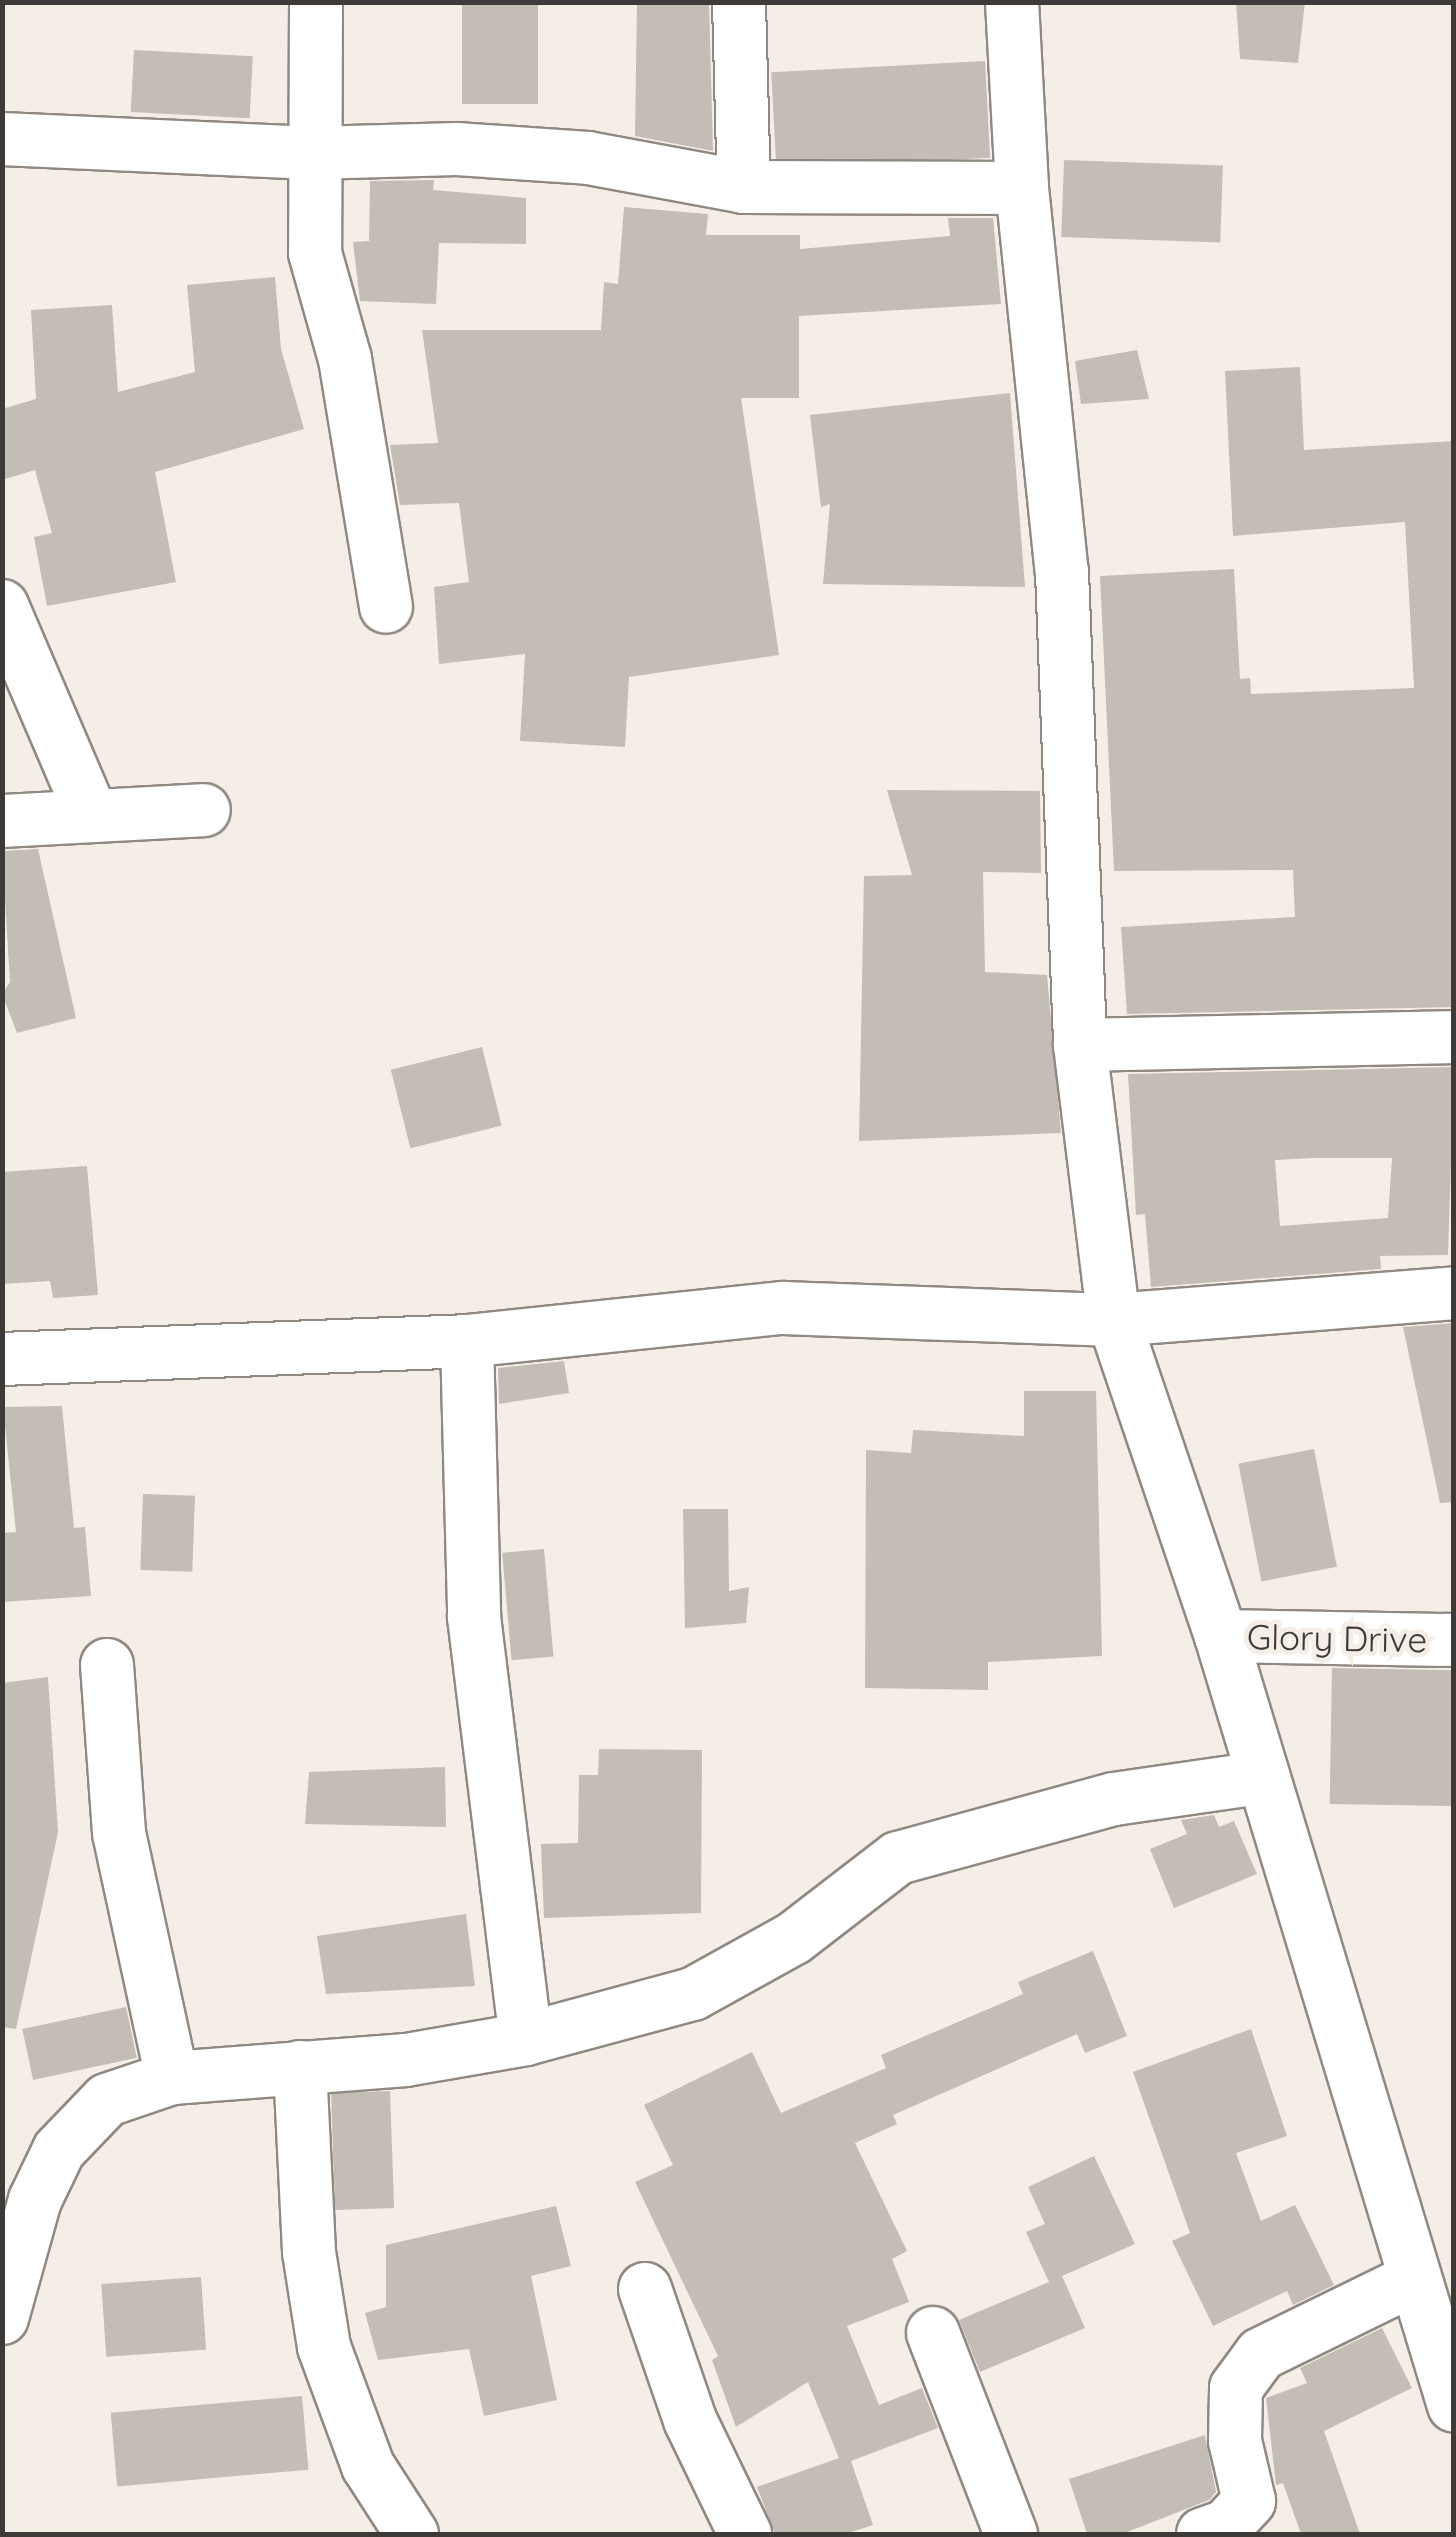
<!DOCTYPE html>
<style>
body{margin:0}
#map{position:relative;width:1456px;height:2537px;overflow:hidden;background:#f5eee6;font-family:Quicksand,sans-serif}
div>[style]{position:absolute}
.building>*{inset:0;background:#c4bdb5;transform-origin:0 0}
.roads{filter:drop-shadow(2px 0 #908982) drop-shadow(-2px 0 #908982) drop-shadow(0 2px #908982) drop-shadow(0 -2px #908982)}
.minor>*{height:52px;margin:-26px;padding:0 26px;transform-origin:26px;border-radius:26px;background:#fff}
span{translate:-50% -50%;white-space:nowrap;text-align:center;line-height:1.15;-webkit-text-stroke:10px #f5eee6;paint-order:stroke}
.street-label{font-size:35px;color:#3d3a37}
.frame{position:absolute;inset:0;border:5px solid #3d3a37;pointer-events:none}
</style>
<div id="map">
<div class="building">
<div style="left:462px;top:2px;width:76px;height:102px"></div>
<div style="clip-path:polygon(637px 2px,709px 2px,713px 151px,635px 136px)"></div>
<div style="clip-path:polygon(1236px 2px,1305px 2px,1298px 63px,1240px 59px)"></div>
<div style="left:134px;top:50px;width:119px;height:62px;rotate:3deg"></div>
<div style="left:985px;top:61px;width:97px;height:214px;rotate:87deg"></div>
<div style="left:1064px;top:160px;width:159px;height:77px;rotate:2deg"></div>
<div style="clip-path:polygon(434px 180px,433px 190px,526px 198px,526px 244px,439px 243px,436px 304px,360px 301px,353px 242px,369px 241px,370px 181px)"></div>
<div style="clip-path:polygon(624px 207px,708px 214px,706px 235px,800px 235px,800px 249px,950px 236px,948px 218px,993px 218px,1001px 304px,799px 316px,799px 398px,741px 398px,779px 655px,629px 677px,625px 747px,520px 741px,525px 654px,439px 664px,434px 587px,469px 582px,459px 503px,400px 505px,390px 445px,438px 443px,422px 330px,601px 330px,604px 282px,618px 284px)"></div>
<div style="clip-path:polygon(275px 277px,281px 349px,304px 429px,155px 472px,176px 582px,47px 606px,34px 537px,52px 533px,35px 470px,2px 480px,2px 409px,36px 399px,31px 310px,112px 305px,118px 392px,195px 372px,187px 285px)"></div>
<div style="clip-path:polygon(1137px 350px,1149px 399px,1081px 404px,1075px 361px)"></div>
<div style="clip-path:polygon(1300px 367px,1304px 450px,1454px 441px,1454px 1007px,1127px 1014px,1121px 927px,1295px 917px,1293px 870px,1114px 871px,1100px 576px,1234px 569px,1240px 679px,1250px 678px,1251px 694px,1414px 688px,1405px 522px,1233px 536px,1225px 371px)"></div>
<div style="clip-path:polygon(1010px 393px,1025px 587px,823px 584px,830px 504px,821px 507px,810px 415px)"></div>
<div style="clip-path:polygon(887px 790px,1040px 791px,1041px 873px,983px 872px,985px 972px,1047px 975px,1061px 1133px,859px 1141px,864px 876px,912px 875px)"></div>
<div style="clip-path:polygon(38px 849px,76px 1018px,17px 1033px,2px 994px,10px 982px,2px 851px)"></div>
<div style="left:482px;top:1047px;width:81px;height:94px;rotate:76deg"></div>
<div style="clip-path:polygon(evenodd,1454px 1067px,1448px 1255px,1380px 1256px,1381px 1269px,1151px 1287px,1145px 1214px,1136px 1215px,1128px 1074px,1454px 1067px,1313px 1158px,1392px 1158px,1388px 1218px,1280px 1226px,1275px 1160px,1313px 1158px)"></div>
<div style="clip-path:polygon(87px 1166px,98px 1295px,53px 1298px,50px 1281px,2px 1284px,2px 1172px)"></div>
<div style="clip-path:polygon(1454px 1323px,1454px 1502px,1440px 1503px,1403px 1327px)"></div>
<div style="clip-path:polygon(564px 1361px,569px 1393px,499px 1404px,498px 1368px)"></div>
<div style="clip-path:polygon(1024px 1391px,1096px 1391px,1102px 1656px,988px 1662px,988px 1690px,865px 1688px,866px 1450px,911px 1453px,913px 1430px,1024px 1436px)"></div>
<div style="clip-path:polygon(62px 1406px,74px 1528px,85px 1527px,91px 1596px,2px 1602px,2px 1533px,16px 1532px,3px 1407px)"></div>
<div style="left:1314px;top:1449px;width:120px;height:77px;rotate:79deg"></div>
<div style="left:143px;top:1494px;width:52px;height:76px;rotate:2deg"></div>
<div style="clip-path:polygon(683px 1509px,728px 1509px,729px 1591px,749px 1587px,746px 1623px,685px 1628px)"></div>
<div style="left:544px;top:1549px;width:108px;height:42px;rotate:85deg"></div>
<div style="left:1332px;top:1668px;width:122px;height:136px;rotate:1deg"></div>
<div style="clip-path:polygon(48px 1677px,58px 1832px,16px 2029px,2px 2027px,2px 1683px)"></div>
<div style="clip-path:polygon(599px 1749px,702px 1750px,701px 1913px,544px 1918px,541px 1844px,578px 1843px,579px 1775px,598px 1775px)"></div>
<div style="clip-path:polygon(445px 1767px,446px 1827px,305px 1824px,309px 1772px)"></div>
<div style="clip-path:polygon(1214px 1815px,1219px 1827px,1234px 1821px,1257px 1874px,1174px 1908px,1150px 1849px,1187px 1834px,1181px 1820px)"></div>
<div style="clip-path:polygon(466px 1914px,475px 1986px,326px 1994px,317px 1936px)"></div>
<div style="clip-path:polygon(1093px 1951px,1127px 2036px,1085px 2053px,1077px 2034px,893px 2115px,897px 2124px,855px 2143px,907px 2251px,892px 2259px,909px 2302px,847px 2326px,879px 2405px,922px 2388px,938px 2428px,851px 2461px,873px 2525px,845px 2534px,775px 2534px,757px 2487px,839px 2458px,808px 2382px,736px 2427px,712px 2360px,718px 2356px,635px 2182px,673px 2165px,644px 2105px,752px 2052px,781px 2113px,886px 2068px,881px 2055px,1023px 1994px,1018px 1982px)"></div>
<div style="left:126px;top:2007px;width:52px;height:106px;rotate:78deg"></div>
<div style="clip-path:polygon(1251px 2029px,1287px 2136px,1236px 2153px,1261px 2221px,1295px 2205px,1334px 2285px,1293px 2305px,1287px 2291px,1213px 2326px,1172px 2241px,1190px 2233px,1133px 2072px)"></div>
<div style="left:390px;top:2091px;width:117px;height:59px;rotate:88deg"></div>
<div style="clip-path:polygon(1094px 2156px,1135px 2244px,1062px 2276px,1085px 2328px,980px 2372px,959px 2320px,1049px 2282px,1026px 2232px,1045px 2224px,1028px 2187px)"></div>
<div style="clip-path:polygon(556px 2206px,571px 2266px,531px 2276px,557px 2400px,484px 2416px,469px 2349px,378px 2360px,365px 2313px,386px 2307px,386px 2245px)"></div>
<div style="left:201px;top:2277px;width:73px;height:100px;rotate:86deg"></div>
<div style="clip-path:polygon(1382px 2328px,1412px 2388px,1324px 2431px,1360px 2534px,1301px 2534px,1283px 2483px,1276px 2485px,1266px 2398px,1307px 2383px,1300px 2368px)"></div>
<div style="left:302px;top:2396px;width:74px;height:192px;rotate:85deg"></div>
<div style="clip-path:polygon(1205px 2435px,1216px 2492px,1209px 2500px,1122px 2534px,1087px 2534px,1069px 2479px)"></div>
</div>
<div class="roads">
<div class="minor">
<div style="left:316px;top:2px;width:251px;rotate:90.2deg"></div>
<div style="left:315px;top:253px;width:110px;rotate:74.2deg"></div>
<div style="left:345px;top:359px;width:251px;rotate:80.6deg"></div>
<div style="left:739px;top:2px;width:185px;rotate:88.5deg"></div>
<div style="left:1012px;top:2px;width:186px;rotate:86.9deg"></div>
<div style="left:1022px;top:188px;width:386px;rotate:84.1deg"></div>
<div style="left:1062px;top:572px;width:473px;rotate:87.8deg"></div>
<div style="left:1080px;top:1045px;width:277px;rotate:83deg"></div>
<div style="left:1114px;top:1320px;width:334px;rotate:71.3deg"></div>
<div style="left:1221px;top:1636px;width:804px;rotate:73.16deg"></div>
<div style="left:2px;top:139px;width:310px;rotate:2.6deg"></div>
<div style="left:312px;top:153px;width:145px;rotate:-1.6deg"></div>
<div style="left:457px;top:149px;width:131px;rotate:3.9deg"></div>
<div style="left:588px;top:158px;width:159px;rotate:10.5deg"></div>
<div style="left:744px;top:187px;width:278px;rotate:0.2deg"></div>
<div style="left:2px;top:606px;width:228px;rotate:66.8deg"></div>
<div style="left:2px;top:821px;width:202px;rotate:-3.1deg"></div>
<div style="left:1080px;top:1045px;width:374px;rotate:-1.2deg"></div>
<div style="left:467px;top:1341px;width:276px;rotate:88.5deg"></div>
<div style="left:474px;top:1617px;width:425px;rotate:83deg"></div>
<div style="left:2px;top:1359px;width:465px;rotate:-2.2deg"></div>
<div style="left:467px;top:1341px;width:318px;rotate:-6deg"></div>
<div style="left:783px;top:1308px;width:331px;rotate:2.1deg"></div>
<div style="left:1114px;top:1320px;width:341px;rotate:-4.5deg"></div>
<div style="left:1221px;top:1636px;width:233px;rotate:1deg"></div>
<div style="left:107px;top:1665px;width:168px;rotate:85.9deg"></div>
<div style="left:119px;top:1833px;width:251px;rotate:77.8deg"></div>
<div style="left:300px;top:2067px;width:185px;rotate:87.2deg"></div>
<div style="left:309px;top:2252px;width:96px;rotate:81deg"></div>
<div style="left:324px;top:2347px;width:127px;rotate:69.7deg"></div>
<div style="left:368px;top:2466px;width:81px;rotate:57.1deg"></div>
<div style="left:645px;top:2289px;width:139px;rotate:71deg"></div>
<div style="left:690px;top:2420px;width:127px;rotate:64.2deg"></div>
<div style="left:2px;top:2318px;width:123px;rotate:-74.4deg"></div>
<div style="left:35px;top:2200px;width:55px;rotate:-64.4deg"></div>
<div style="left:59px;top:2150px;width:69px;rotate:-46.2deg"></div>
<div style="left:107px;top:2100px;width:69px;rotate:-18.7deg"></div>
<div style="left:172px;top:2078px;width:235px;rotate:-4.4deg"></div>
<div style="left:406px;top:2060px;width:122px;rotate:-9.9deg"></div>
<div style="left:526px;top:2039px;width:173px;rotate:-15.1deg"></div>
<div style="left:693px;top:1994px;width:115px;rotate:-29deg"></div>
<div style="left:794px;top:1938px;width:131px;rotate:-37.6deg"></div>
<div style="left:898px;top:1858px;width:224px;rotate:-15.3deg"></div>
<div style="left:1114px;top:1799px;width:147px;rotate:-8.2deg"></div>
<div style="left:933px;top:2333px;width:216px;rotate:68.8deg"></div>
<div style="left:1203px;top:2534px;width:24px;rotate:-19deg"></div>
<div style="left:1226px;top:2526px;width:34px;rotate:-47deg"></div>
<div style="left:1249px;top:2501px;width:62px;rotate:-103.1deg"></div>
<div style="left:1235px;top:2441px;width:53px;rotate:-88.9deg"></div>
<div style="left:1236px;top:2388px;width:42px;rotate:-53.7deg"></div>
<div style="left:1261px;top:2354px;width:170px;rotate:-26.1deg"></div>
</div>
</div>
<div class="street-label">
<span style="left:1337px;top:1638px;rotate:1deg">Glory Drive</span>
</div>
<div class="frame"></div>
</div>
